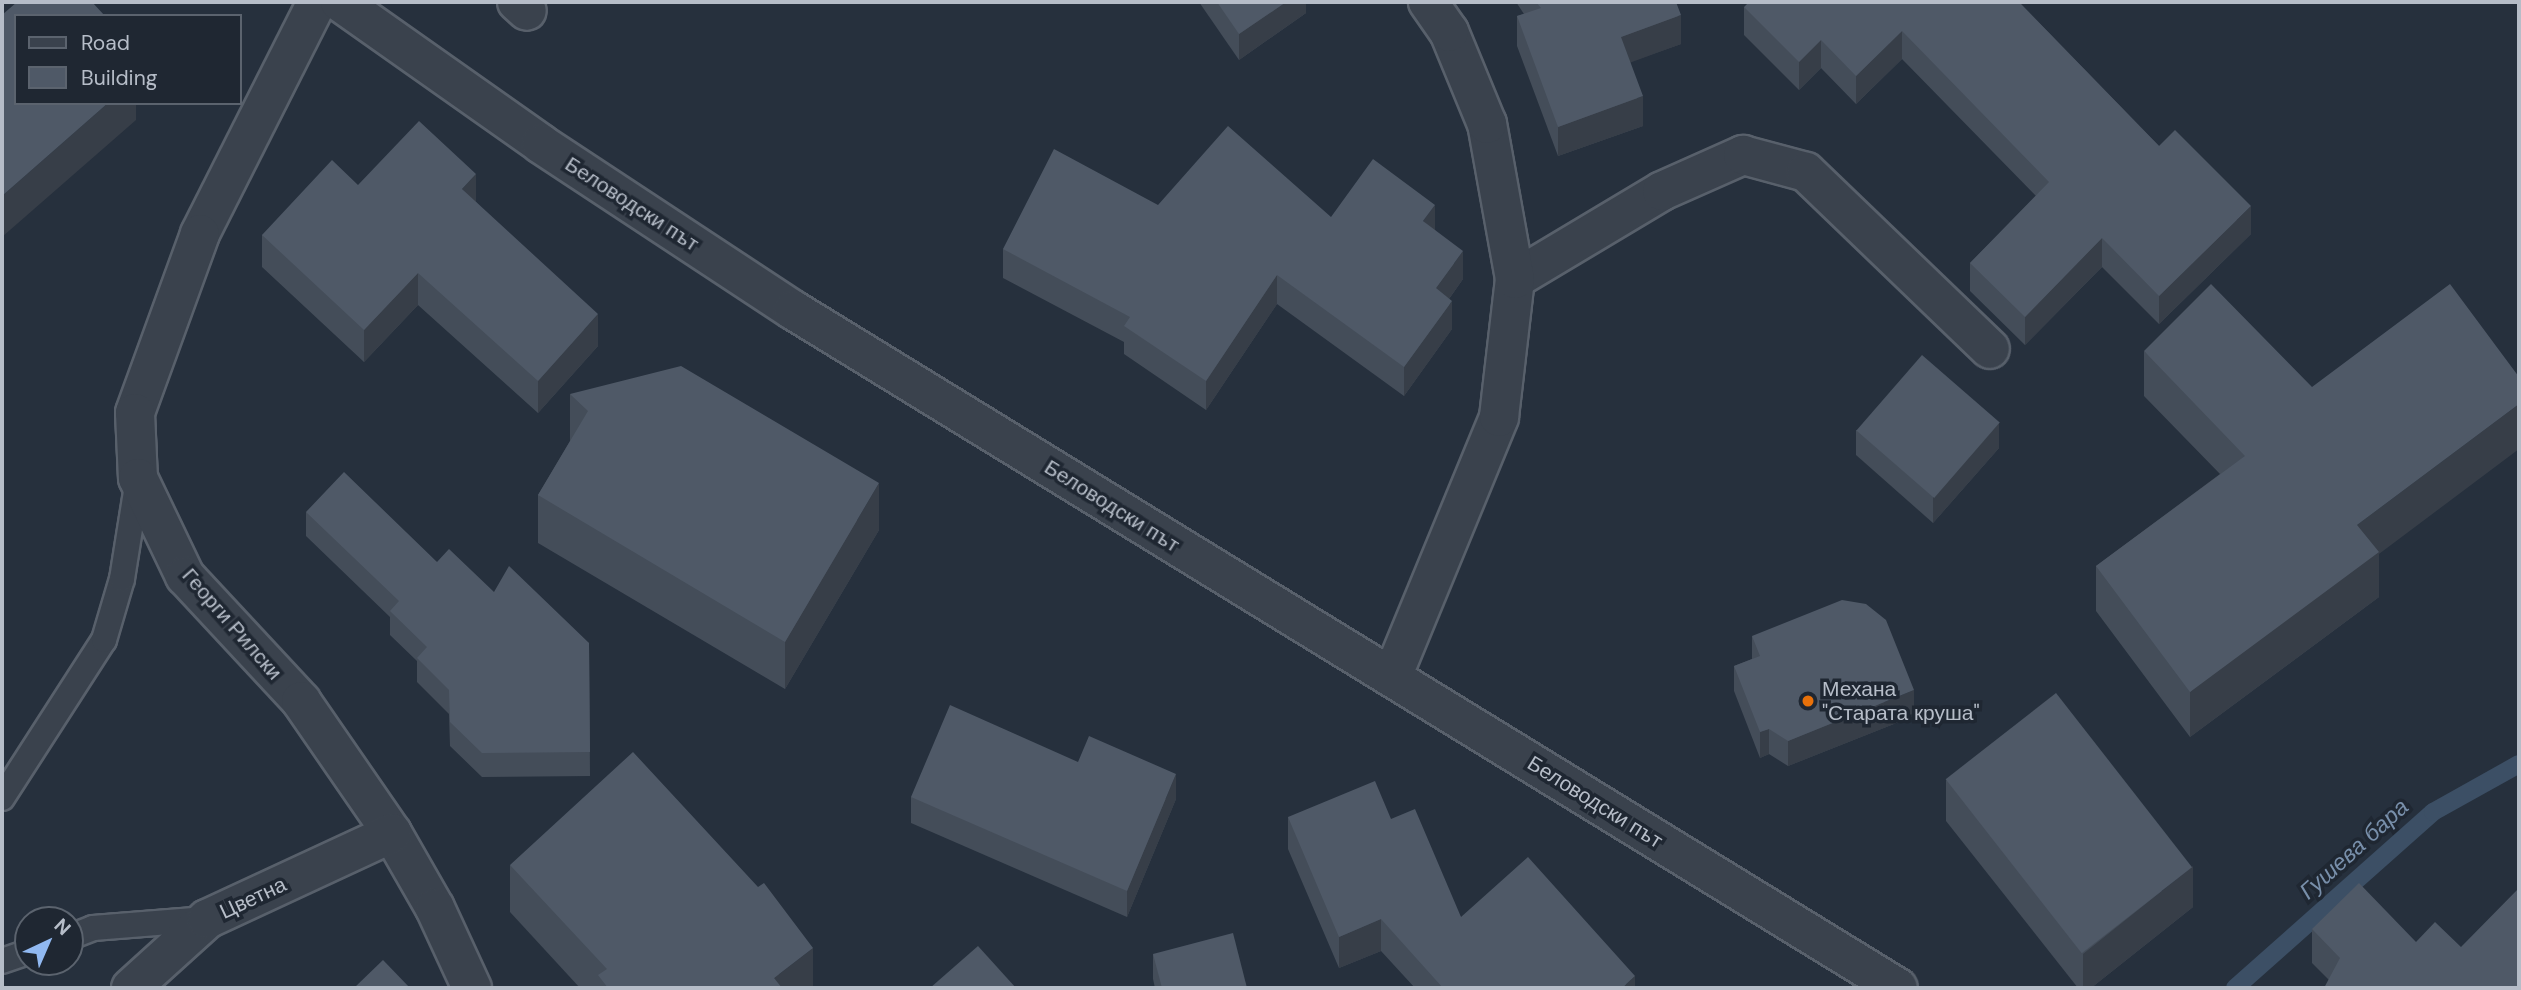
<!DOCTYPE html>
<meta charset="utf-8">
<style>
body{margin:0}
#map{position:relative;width:2521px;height:990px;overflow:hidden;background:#26303d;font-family:"DM Sans",sans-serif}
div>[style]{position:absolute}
.stream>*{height:18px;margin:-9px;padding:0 9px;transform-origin:9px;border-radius:9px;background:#3c4f65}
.roads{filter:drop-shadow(2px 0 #58606b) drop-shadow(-2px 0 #58606b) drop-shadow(0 2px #58606b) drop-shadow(0 -2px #58606b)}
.service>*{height:24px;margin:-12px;padding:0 12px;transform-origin:12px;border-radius:12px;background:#3a424d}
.minor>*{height:38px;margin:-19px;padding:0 19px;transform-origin:19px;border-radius:19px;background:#3a424d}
.tertiary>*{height:38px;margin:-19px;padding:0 19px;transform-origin:19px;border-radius:19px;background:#3a424d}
.wall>*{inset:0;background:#444d59}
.shaded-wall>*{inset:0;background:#373e48}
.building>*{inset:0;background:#4f5967;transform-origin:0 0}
.dots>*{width:19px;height:19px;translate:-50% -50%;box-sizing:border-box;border:4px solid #1f2732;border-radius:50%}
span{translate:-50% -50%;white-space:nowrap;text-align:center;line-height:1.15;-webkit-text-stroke:7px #1f2732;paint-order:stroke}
.street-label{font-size:21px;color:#b6bdc8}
.poi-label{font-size:21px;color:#b6bdc8}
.left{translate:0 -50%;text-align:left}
.water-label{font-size:23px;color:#788faa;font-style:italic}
.frame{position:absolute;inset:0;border:4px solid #b6bdc8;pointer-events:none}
.legend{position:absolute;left:14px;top:14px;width:228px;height:91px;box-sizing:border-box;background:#1f2732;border:2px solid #5b636e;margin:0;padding:9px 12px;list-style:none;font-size:21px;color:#b6bdc8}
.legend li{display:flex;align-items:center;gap:14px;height:35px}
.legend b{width:35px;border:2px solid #5b636e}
.north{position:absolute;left:14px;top:906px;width:70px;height:70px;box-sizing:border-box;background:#1f2732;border:2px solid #5b636e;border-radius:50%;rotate:44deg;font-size:19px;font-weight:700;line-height:28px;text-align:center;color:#b6bdc8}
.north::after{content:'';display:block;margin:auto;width:24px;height:32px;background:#91b9f1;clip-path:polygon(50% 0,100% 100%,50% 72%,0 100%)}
</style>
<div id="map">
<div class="stream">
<div style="left:2235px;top:988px;width:265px;rotate:-41.6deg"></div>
<div style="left:2433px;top:812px;width:98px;rotate:-29.2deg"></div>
</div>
<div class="roads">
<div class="service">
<div style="left:2px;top:798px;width:188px;rotate:-57.2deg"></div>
<div style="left:104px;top:640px;width:64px;rotate:-73.6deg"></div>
<div style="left:122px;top:579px;width:101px;rotate:-80.9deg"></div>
<div style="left:70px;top:937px;width:25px;rotate:-21deg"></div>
<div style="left:93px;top:928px;width:114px;rotate:-4.5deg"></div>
<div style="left:2px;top:961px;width:28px;rotate:-19deg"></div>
</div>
<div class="minor">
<div style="left:317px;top:2px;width:260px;rotate:116.8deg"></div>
<div style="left:200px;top:234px;width:190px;rotate:110deg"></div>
<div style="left:135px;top:413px;width:65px;rotate:87.4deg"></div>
<div style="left:138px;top:478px;width:109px;rotate:64.4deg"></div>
<div style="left:185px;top:576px;width:171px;rotate:47.1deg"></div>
<div style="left:301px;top:701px;width:160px;rotate:55.4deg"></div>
<div style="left:392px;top:833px;width:86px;rotate:60.2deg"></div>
<div style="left:435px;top:908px;width:88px;rotate:65.2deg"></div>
<div style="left:517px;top:2px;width:13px;rotate:42deg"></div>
<div style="left:1515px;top:279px;width:171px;rotate:-30.9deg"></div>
<div style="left:1662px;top:191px;width:89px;rotate:-24deg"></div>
<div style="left:1743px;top:155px;width:65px;rotate:15.1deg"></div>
<div style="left:1806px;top:172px;width:255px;rotate:43.9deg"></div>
<div style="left:1392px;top:677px;width:281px;rotate:-67.6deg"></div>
<div style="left:1499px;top:417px;width:139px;rotate:-83.4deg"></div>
<div style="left:1515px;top:279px;width:158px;rotate:-100.2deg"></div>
<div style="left:1487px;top:124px;width:100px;rotate:-112.4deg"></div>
<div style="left:1449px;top:32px;width:37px;rotate:-125deg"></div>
<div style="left:131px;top:988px;width:103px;rotate:-42.2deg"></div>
<div style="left:207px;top:919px;width:204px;rotate:-24.9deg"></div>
</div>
<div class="tertiary">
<div style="left:340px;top:2px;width:246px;rotate:35.2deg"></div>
<div style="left:541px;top:144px;width:302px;rotate:33.4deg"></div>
<div style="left:793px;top:310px;width:1296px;rotate:31.53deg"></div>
</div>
</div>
<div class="wall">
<div style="clip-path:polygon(1199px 2px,1306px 2px,1306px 13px,1239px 60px)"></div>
<div style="clip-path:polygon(1516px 2px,1676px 2px,1681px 44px,1630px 62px,1643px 126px,1558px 156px,1517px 46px,1517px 16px,1524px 14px)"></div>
<div style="clip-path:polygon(2019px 2px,2159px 146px,2251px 234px,2159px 324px,2102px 267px,2025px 345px,1970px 291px,1970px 263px,2036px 196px,1902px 59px,1856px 104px,1821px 68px,1799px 90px,1744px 35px,1744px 7px)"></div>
<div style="clip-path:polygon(358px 185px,476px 202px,598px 346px,538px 413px,418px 305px,364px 362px,262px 267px,262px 235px)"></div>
<div style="clip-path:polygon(1158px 205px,1331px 217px,1435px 230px,1463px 279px,1449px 299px,1452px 329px,1404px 396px,1277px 304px,1206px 410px,1124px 354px,1124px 342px,1003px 278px,1003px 249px)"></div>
<div style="clip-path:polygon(2144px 351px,2379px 554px,2379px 597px,2190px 737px,2096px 611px,2096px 566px,2220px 474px,2144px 396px)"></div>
<div style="clip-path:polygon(570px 394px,879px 530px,785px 689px,538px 543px,538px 495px,570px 441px)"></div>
<div style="clip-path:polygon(1856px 430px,1999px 448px,1933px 523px,1856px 455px)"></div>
<div style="clip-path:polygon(306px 512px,437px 562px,589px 643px,590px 776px,482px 777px,450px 746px,449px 714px,417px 682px,417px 661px,390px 635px,390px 617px,306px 536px)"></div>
<div style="clip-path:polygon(1752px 636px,1914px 716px,1788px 766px,1769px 754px,1760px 758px,1734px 691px,1734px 666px,1752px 659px)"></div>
<div style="clip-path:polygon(1946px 780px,2193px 907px,2091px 988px,2078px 988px,1946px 821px)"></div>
<div style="clip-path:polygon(911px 797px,1176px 799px,1127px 917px,911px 823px)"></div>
<div style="clip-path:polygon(1288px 817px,1391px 819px,1461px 917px,1635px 988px,1415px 988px,1381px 951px,1339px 968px,1288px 849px)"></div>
<div style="clip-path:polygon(510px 865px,813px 988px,580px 988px,510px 912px)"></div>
<div style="clip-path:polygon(2312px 929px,2416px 942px,2519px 988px,2329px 980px,2312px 963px)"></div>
<div style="clip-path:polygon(1153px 954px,1247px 988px,1155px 988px,1153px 979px)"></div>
</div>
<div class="shaded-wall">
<div style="clip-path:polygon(1286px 2px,1306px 2px,1306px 13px,1239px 60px,1239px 34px)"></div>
<div style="clip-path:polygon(1681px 15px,1681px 44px,1621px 66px,1621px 37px)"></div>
<div style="clip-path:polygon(1902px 31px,1902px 59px,1856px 104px,1856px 76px)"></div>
<div style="clip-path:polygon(1821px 40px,1821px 68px,1799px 90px,1799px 62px)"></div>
<div style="clip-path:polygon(1643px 96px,1643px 126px,1558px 156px,1558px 127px)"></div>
<div style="clip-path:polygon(108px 103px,136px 103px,136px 120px,2px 237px,2px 196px)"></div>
<div style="clip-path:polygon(476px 174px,476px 206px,462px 189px)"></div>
<div style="clip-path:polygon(1435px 205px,1435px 233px,1423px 221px)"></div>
<div style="clip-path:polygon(2251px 206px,2251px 234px,2159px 324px,2159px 296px)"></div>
<div style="clip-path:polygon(2102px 238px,2102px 267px,2025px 345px,2025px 317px)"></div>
<div style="clip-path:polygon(1463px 251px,1463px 279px,1436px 317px,1436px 288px)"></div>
<div style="clip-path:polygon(418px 273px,418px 305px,364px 362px,364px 330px)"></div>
<div style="clip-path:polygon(1277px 275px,1277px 304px,1206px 410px,1206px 381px)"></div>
<div style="clip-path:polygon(1452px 301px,1452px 329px,1404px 396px,1404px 367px)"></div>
<div style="clip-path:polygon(598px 314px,598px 346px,538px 413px,538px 381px)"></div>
<div style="clip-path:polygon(2519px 404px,2519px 449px,2379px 554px,2379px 597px,2190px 737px,2190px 692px,2357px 525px)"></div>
<div style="clip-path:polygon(1999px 423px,1999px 448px,1933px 523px,1933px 497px)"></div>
<div style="clip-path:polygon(879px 483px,879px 530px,785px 689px,785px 642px)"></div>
<div style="clip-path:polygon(1914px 690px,1914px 716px,1788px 766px,1788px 741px)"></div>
<div style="clip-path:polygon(1769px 729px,1769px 754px,1760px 758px,1760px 732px)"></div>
<div style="clip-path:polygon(1176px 774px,1176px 799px,1127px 917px,1127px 891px)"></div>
<div style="clip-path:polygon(2193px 866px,2193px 907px,2091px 988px,2083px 988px,2083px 954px)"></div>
<div style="clip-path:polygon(1381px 919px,1381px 951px,1339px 968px,1339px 937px)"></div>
<div style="clip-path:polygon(813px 948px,813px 988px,774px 988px,774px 978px)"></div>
<div style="clip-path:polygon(1635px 976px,1635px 988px,1622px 988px)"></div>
</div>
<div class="building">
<div style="clip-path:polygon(17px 2px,92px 2px,105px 16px,16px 16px,16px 103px,108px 103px,2px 196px,2px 15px)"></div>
<div style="clip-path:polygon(1217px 2px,1286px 2px,1239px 34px)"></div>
<div style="clip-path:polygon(1536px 2px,1676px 2px,1681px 15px,1621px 37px,1643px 96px,1558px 127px,1517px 16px,1541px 8px)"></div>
<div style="clip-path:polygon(1749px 2px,2019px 2px,2159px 146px,2175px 130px,2251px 206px,2159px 296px,2102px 238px,2025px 317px,1970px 263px,2049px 182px,1902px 31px,1856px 76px,1821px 40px,1799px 62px,1744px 7px)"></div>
<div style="clip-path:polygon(419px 121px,476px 174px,462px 189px,598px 314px,538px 381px,418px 273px,364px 330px,262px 235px,332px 160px,358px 185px)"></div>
<div style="clip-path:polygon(1228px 126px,1331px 217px,1373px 159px,1435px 205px,1423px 221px,1463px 251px,1436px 288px,1452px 301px,1404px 367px,1277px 275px,1206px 381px,1124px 326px,1130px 317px,1003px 249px,1054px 149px,1158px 205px)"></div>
<div style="clip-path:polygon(2211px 284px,2312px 387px,2450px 284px,2519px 377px,2519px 404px,2357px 525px,2379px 552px,2190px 692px,2096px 566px,2245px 456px,2144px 351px)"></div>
<div style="left:1922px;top:355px;width:103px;height:100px;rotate:41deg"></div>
<div style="clip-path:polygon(681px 366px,879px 483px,785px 642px,538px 495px,588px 411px,570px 394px)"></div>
<div style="clip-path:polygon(344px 472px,437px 562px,449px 549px,494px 592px,509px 566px,589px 643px,590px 752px,482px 753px,450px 722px,449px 690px,417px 658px,427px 647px,390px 611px,399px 601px,306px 512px)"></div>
<div style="clip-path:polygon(1842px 600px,1866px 604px,1886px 620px,1914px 690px,1788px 741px,1769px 729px,1760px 732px,1734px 666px,1760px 656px,1752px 636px)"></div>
<div style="left:2056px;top:693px;width:221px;height:140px;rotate:52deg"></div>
<div style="clip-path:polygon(950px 705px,1078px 762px,1089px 736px,1176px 774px,1127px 891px,911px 797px)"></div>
<div style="clip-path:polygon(633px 752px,758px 887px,764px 883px,813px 948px,774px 978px,782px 988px,608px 988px,598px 975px,607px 969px,510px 865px)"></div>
<div style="clip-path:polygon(1375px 781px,1391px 819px,1415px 809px,1461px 917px,1528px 857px,1635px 976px,1622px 988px,1443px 988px,1381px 919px,1339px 937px,1288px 817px)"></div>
<div style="clip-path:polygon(2359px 883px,2416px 942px,2435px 922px,2461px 947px,2519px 888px,2519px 988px,2324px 988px,2340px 958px,2312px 929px)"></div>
<div style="clip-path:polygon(1233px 933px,1247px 988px,1162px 988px,1153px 954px)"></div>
<div style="clip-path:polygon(978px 946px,1016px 988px,930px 988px)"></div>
<div style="clip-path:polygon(383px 960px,410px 988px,354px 988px)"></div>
</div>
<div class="dots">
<div style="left:1808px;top:701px;background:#e8710a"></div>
</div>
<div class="street-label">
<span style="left:632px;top:204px;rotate:33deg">Беловодски път</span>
<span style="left:1112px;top:506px;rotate:32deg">Беловодски път</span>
<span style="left:232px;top:624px;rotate:49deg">Георги Рилски</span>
<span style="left:1595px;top:802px;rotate:32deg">Беловодски път</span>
<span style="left:253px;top:898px;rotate:-25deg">Цветна</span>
</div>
<div class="poi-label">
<span class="left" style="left:1822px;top:701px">Механа<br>"Старата круша"</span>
</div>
<div class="water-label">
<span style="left:2354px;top:849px;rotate:-42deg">Гушева бара</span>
</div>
<div class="frame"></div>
<ul class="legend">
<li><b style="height:9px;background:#3a424d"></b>Road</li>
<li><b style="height:19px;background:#4f5967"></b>Building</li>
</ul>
<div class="north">N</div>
</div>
